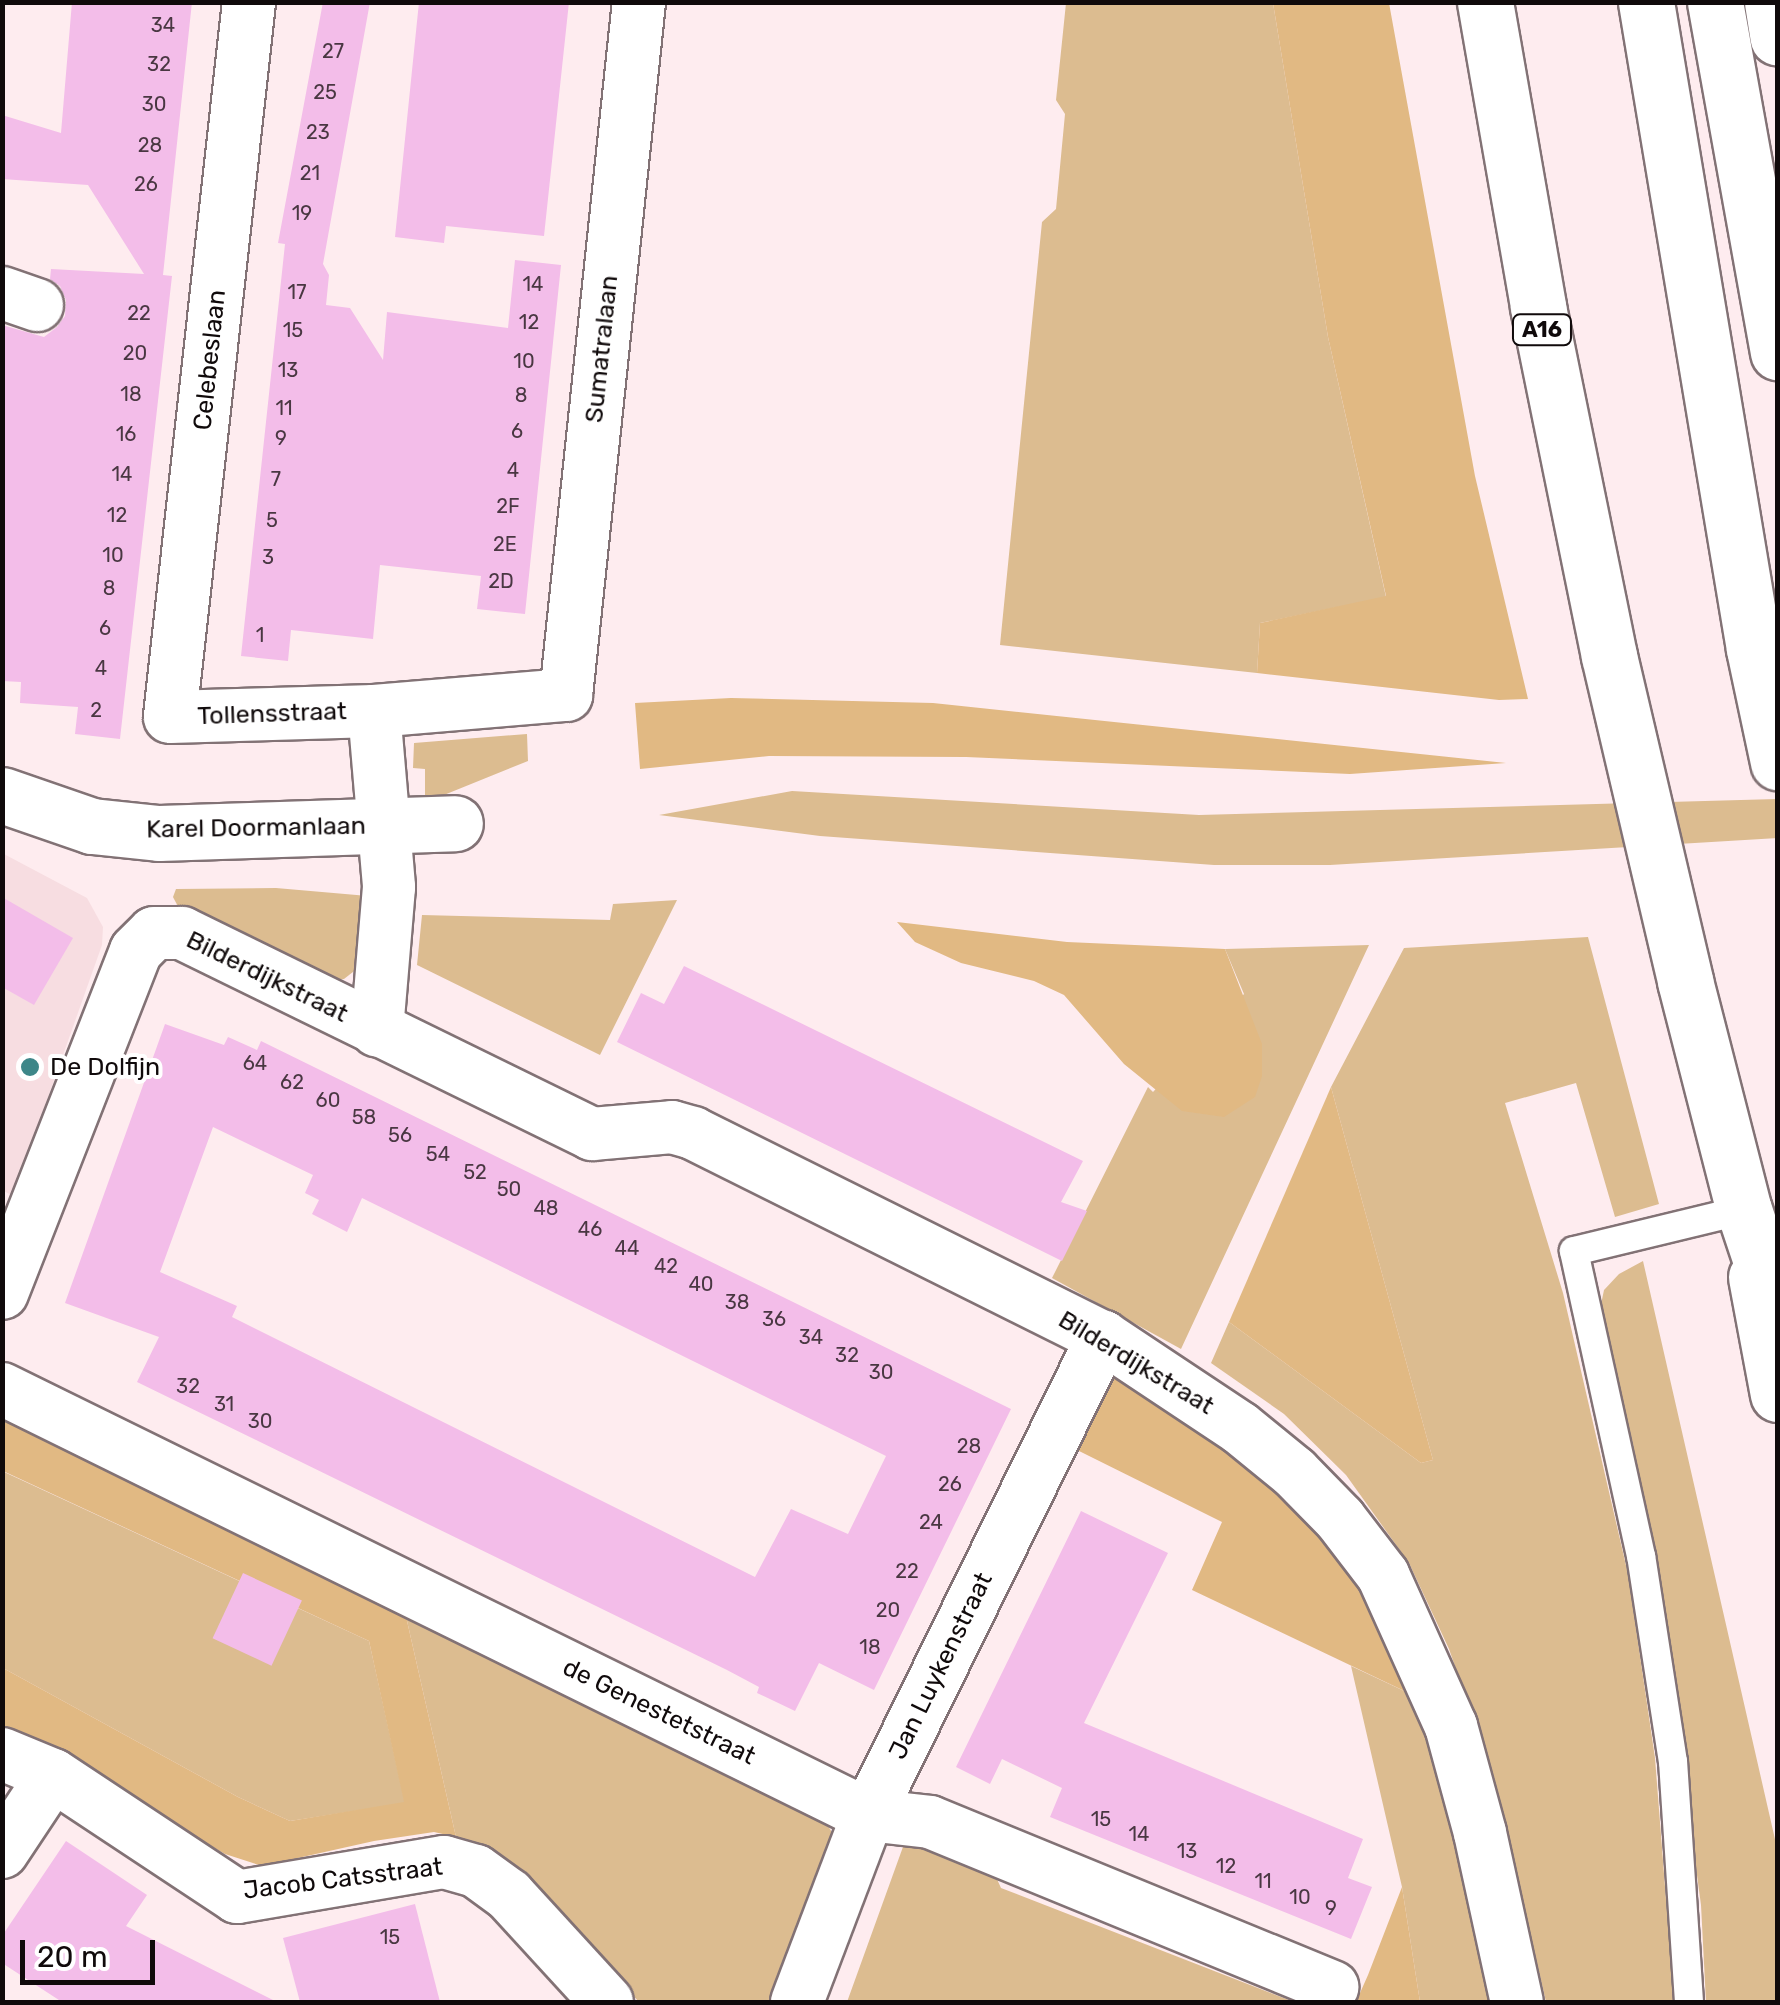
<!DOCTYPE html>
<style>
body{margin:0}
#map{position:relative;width:1780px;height:2005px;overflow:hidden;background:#feecef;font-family:Rubik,sans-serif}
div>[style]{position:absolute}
.built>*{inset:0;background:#f7dde1}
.green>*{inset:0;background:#dcbc90}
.forest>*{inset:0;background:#e1b983}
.building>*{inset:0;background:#f3bde9;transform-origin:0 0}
.roads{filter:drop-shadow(2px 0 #827275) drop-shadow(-2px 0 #827275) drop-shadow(0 2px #827275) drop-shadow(0 -2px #827275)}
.service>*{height:28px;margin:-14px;padding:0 14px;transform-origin:14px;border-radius:14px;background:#fff}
.minor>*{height:52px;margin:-26px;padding:0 26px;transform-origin:26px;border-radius:26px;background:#fff}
.tertiary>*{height:55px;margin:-27.5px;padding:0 27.5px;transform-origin:27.5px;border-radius:27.5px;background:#fff}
.motorway>*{height:55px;margin:-27.5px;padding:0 27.5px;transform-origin:27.5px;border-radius:27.5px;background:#fff}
.dots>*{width:28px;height:28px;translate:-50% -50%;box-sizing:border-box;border:5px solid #fff;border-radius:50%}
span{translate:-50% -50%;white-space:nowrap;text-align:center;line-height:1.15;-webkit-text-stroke:8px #fff;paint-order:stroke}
.number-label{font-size:20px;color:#493742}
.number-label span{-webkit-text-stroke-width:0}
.shield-label span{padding:2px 8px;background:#fff;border:2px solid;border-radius:8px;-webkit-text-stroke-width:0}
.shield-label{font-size:22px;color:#100a0b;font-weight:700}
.street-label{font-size:25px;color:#100a0b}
.poi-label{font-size:25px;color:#100a0b}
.left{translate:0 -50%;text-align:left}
.frame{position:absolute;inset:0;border:5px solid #100a0b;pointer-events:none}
.scale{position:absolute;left:20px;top:1940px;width:135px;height:45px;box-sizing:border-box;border:5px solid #100a0b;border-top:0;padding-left:12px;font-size:30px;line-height:35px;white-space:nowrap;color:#100a0b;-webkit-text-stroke:8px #fff;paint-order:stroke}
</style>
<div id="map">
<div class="built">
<div style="clip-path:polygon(2px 853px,87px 898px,103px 927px,102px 945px,13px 1196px,2px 1190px)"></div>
</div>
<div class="green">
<div style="clip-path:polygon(1066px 3px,1273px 3px,1328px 337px,1386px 597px,1260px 623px,1257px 673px,1000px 645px,1042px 222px,1056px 209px,1065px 114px,1056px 100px)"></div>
<div style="clip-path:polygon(527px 734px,528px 761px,439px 797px,425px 796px,425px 769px,413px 768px,414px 743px)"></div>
<div style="clip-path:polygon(792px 791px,1199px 815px,1777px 799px,1778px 838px,1330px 865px,1214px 865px,820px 836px,659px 815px)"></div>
<div style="clip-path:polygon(276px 888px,368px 896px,358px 968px,344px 979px,327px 981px,182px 914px,173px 897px,176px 889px)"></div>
<div style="clip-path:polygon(677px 900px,600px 1055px,417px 965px,422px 915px,610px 920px,613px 904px)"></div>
<div style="clip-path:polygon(1588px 937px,1659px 1204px,1615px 1217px,1576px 1083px,1505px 1103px,1563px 1293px,1628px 1574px,1655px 1758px,1674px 2002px,1546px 2002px,1494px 1777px,1449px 1649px,1409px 1563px,1346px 1475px,1284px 1414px,1211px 1363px,1229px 1322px,1421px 1463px,1433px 1460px,1331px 1087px,1404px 948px)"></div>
<div style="clip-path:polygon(1369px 945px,1181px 1349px,1052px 1278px,1148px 1087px,1153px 1092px,1244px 994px,1225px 949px)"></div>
<div style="clip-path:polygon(1643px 1261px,1777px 1848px,1777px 2002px,1706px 2002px,1701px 1905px,1657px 1577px,1633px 1444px,1600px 1309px,1604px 1290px,1619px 1274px)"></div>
<div style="clip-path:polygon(2px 1471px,369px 1641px,405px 1803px,290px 1821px,238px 1797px,3px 1668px)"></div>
<div style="clip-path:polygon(405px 1612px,825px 1821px,841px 1847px,780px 2002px,639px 2002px,516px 1869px,473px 1841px,456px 1837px)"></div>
<div style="clip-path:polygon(1351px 1666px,1417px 1697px,1436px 1745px,1491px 2002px,1420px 2002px,1402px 1887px)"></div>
<div style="clip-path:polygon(908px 1833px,991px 1866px,1001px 1888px,1294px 2002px,847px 2002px)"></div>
</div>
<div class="forest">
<div style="clip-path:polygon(1273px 3px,1389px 3px,1475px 476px,1528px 699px,1499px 700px,1257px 673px,1260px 623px,1386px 596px,1328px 337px)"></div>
<div style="clip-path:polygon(731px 698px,933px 703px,1506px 763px,1350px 774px,966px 757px,769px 756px,640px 769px,635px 703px)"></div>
<div style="clip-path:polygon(897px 922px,1067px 942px,1225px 949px,1262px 1044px,1262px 1076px,1255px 1097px,1224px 1117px,1182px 1111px,1124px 1064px,1064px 995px,1034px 981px,961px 963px,915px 942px)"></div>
<div style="clip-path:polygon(1331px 1087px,1433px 1460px,1421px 1463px,1229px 1322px)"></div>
<div style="clip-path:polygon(1114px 1375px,1250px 1462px,1304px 1510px,1356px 1579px,1417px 1697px,1192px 1590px,1222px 1522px,1075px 1449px)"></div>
<div style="clip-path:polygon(2px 1419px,405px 1612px,456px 1837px,434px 1832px,374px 1841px,262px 1866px,225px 1854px,3px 1726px,3px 1668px,238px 1797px,290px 1821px,404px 1802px,369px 1641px,3px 1471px)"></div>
<div style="clip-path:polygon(1402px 1887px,1420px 2002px,1356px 2002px,1368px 1975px)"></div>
</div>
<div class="building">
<div style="clip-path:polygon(72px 2px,192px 2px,163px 275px,172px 276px,120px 739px,75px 734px,78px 707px,20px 703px,21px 682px,2px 681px,2px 325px,44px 337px,57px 327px,65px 316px,66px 300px,60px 286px,50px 279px,51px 269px,144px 274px,88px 185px,2px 179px,2px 115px,61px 133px)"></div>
<div style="clip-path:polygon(323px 2px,370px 2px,323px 264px,329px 275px,326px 305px,350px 308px,383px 360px,387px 312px,508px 328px,515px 260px,561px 265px,525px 614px,477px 609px,481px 576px,380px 565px,373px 639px,291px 630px,288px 661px,241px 656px,285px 244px,278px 243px)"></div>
<div style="clip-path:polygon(419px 2px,569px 2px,544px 236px,446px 226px,444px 243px,395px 237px)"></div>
<div style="clip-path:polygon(2px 897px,73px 938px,34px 1005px,2px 987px)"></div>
<div style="clip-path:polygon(684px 966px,1083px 1161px,1061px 1202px,1087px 1211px,1062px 1261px,617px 1042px,641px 993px,664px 1004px)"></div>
<div style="clip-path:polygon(evenodd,165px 1024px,224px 1045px,228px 1037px,257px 1050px,261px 1041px,1011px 1409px,874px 1690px,819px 1663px,795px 1711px,757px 1693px,759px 1687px,727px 1670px,137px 1382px,159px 1337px,65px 1303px,165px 1024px,213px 1127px,313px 1175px,305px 1193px,319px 1200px,312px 1214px,347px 1232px,362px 1198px,886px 1456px,848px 1534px,791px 1509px,755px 1577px,232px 1317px,237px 1306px,160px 1272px,213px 1127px)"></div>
<div style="clip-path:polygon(1081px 1511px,1168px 1553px,1084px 1723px,1363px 1839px,1348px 1878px,1372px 1887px,1351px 1939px,1050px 1817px,1062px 1788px,1002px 1759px,990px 1784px,956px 1767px)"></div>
<div style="left:243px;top:1573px;width:65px;height:72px;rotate:25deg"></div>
<div style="clip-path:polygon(66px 1841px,147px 1895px,126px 1926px,277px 2002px,62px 2002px,2px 1963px,2px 1936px)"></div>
<div style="clip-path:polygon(415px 1904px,440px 2002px,300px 2002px,283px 1938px)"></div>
</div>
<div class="roads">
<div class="service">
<div style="left:1689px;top:2002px;width:241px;rotate:-93.8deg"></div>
<div style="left:1673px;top:1762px;width:208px;rotate:-98.8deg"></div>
<div style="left:1641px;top:1556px;width:312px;rotate:-102.4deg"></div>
<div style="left:1574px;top:1251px;width:175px;rotate:-13.6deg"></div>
</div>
<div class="minor">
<div style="left:249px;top:2px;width:719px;rotate:96.31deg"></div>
<div style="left:170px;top:717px;width:204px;rotate:-1.7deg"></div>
<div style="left:374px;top:711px;width:193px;rotate:-4.8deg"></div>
<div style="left:566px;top:695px;width:697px;rotate:-83.99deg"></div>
<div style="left:2px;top:293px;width:37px;rotate:19deg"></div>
<div style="left:374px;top:711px;width:177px;rotate:85.1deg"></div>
<div style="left:389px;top:887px;width:144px;rotate:94.8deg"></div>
<div style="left:2px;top:1293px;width:367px;rotate:-68.6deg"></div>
<div style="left:136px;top:951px;width:25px;rotate:-45deg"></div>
<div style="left:154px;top:933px;width:28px"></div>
<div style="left:182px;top:933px;width:457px;rotate:26.1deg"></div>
<div style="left:592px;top:1134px;width:80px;rotate:-5deg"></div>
<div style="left:672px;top:1127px;width:22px;rotate:16deg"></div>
<div style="left:693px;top:1133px;width:458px;rotate:26.5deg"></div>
<div style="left:1103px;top:1337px;width:164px;rotate:33.6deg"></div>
<div style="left:1240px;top:1428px;width:70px;rotate:39.2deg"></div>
<div style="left:1294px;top:1472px;width:66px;rotate:45.6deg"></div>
<div style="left:1340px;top:1519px;width:71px;rotate:52.5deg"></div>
<div style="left:1383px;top:1575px;width:166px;rotate:65.8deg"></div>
<div style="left:1451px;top:1726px;width:111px;rotate:74.8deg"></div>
<div style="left:1480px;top:1833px;width:173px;rotate:77.7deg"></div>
<div style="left:2px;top:1389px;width:965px;rotate:26.19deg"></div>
<div style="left:868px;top:1815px;width:62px;rotate:6.4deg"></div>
<div style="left:930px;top:1822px;width:435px;rotate:22.3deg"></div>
<div style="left:2px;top:1754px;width:55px;rotate:22.4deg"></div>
<div style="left:53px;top:1775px;width:221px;rotate:33.5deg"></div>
<div style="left:237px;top:1897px;width:210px;rotate:-9.6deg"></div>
<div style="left:444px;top:1862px;width:33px;rotate:16deg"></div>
<div style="left:476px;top:1871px;width:41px;rotate:36deg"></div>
<div style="left:509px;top:1895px;width:145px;rotate:47.5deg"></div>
<div style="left:2px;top:1852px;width:92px;rotate:-56.5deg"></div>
<div style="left:797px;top:2002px;width:200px;rotate:-69.2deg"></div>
<div style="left:868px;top:1815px;width:533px;rotate:-63.82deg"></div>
</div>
<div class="tertiary">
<div style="left:2px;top:795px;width:95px;rotate:19deg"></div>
<div style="left:92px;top:826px;width:67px;rotate:6deg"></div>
<div style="left:159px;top:833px;width:296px;rotate:-1.9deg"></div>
</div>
<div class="motorway">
<div style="left:1485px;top:2px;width:310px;rotate:80.1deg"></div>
<div style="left:1538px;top:307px;width:356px;rotate:78.5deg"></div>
<div style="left:1609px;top:656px;width:334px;rotate:76.8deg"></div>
<div style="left:1685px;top:981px;width:236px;rotate:75.6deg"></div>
<div style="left:1744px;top:1210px;width:108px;rotate:71.6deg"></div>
<div style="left:1646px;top:2px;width:656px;rotate:80.52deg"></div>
<div style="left:1754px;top:649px;width:116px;rotate:78deg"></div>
<div style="left:1715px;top:2px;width:356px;rotate:79.8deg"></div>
<div style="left:1772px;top:2px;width:36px;rotate:81deg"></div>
<div style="left:1756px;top:1277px;width:119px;rotate:79.4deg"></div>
</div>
</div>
<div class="dots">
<div style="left:30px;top:1067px;background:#3e8688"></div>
</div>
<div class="number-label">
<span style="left:163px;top:25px">34</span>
<span style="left:333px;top:51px">27</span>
<span style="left:159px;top:64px">32</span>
<span style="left:325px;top:92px">25</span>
<span style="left:154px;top:104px">30</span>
<span style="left:318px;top:132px">23</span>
<span style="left:150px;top:145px">28</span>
<span style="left:310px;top:173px">21</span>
<span style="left:146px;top:184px">26</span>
<span style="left:302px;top:213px">19</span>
<span style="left:533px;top:284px">14</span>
<span style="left:297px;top:292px">17</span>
<span style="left:139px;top:313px">22</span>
<span style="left:529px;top:322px">12</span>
<span style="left:293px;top:330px">15</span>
<span style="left:135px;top:353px">20</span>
<span style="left:524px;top:361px">10</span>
<span style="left:288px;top:370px">13</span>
<span style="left:131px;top:394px">18</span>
<span style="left:521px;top:395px">8</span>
<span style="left:284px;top:408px">11</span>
<span style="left:517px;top:431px">6</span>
<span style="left:126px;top:434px">16</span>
<span style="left:281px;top:438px">9</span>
<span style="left:513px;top:470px">4</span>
<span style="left:122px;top:474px">14</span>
<span style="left:276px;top:479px">7</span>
<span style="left:508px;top:506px">2F</span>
<span style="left:117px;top:515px">12</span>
<span style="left:272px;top:520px">5</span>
<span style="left:505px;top:544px">2E</span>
<span style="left:113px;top:555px">10</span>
<span style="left:268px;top:557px">3</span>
<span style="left:501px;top:581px">2D</span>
<span style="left:109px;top:588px">8</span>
<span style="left:105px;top:628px">6</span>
<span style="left:260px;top:635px">1</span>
<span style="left:101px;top:668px">4</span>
<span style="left:96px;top:710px">2</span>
<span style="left:255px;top:1063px">64</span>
<span style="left:292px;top:1082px">62</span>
<span style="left:328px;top:1100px">60</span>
<span style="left:364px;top:1117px">58</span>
<span style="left:400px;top:1135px">56</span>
<span style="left:438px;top:1154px">54</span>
<span style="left:475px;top:1172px">52</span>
<span style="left:509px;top:1189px">50</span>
<span style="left:546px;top:1208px">48</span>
<span style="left:590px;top:1229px">46</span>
<span style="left:627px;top:1248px">44</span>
<span style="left:666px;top:1266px">42</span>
<span style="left:701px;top:1284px">40</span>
<span style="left:737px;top:1302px">38</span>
<span style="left:774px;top:1319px">36</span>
<span style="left:811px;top:1337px">34</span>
<span style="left:847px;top:1355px">32</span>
<span style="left:881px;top:1372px">30</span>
<span style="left:188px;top:1386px">32</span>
<span style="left:224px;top:1404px">31</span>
<span style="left:260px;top:1421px">30</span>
<span style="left:969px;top:1446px">28</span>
<span style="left:950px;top:1484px">26</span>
<span style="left:931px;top:1522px">24</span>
<span style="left:907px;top:1571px">22</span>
<span style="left:888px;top:1610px">20</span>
<span style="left:870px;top:1647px">18</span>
<span style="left:1101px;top:1819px">15</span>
<span style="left:1139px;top:1834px">14</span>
<span style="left:1187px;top:1851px">13</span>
<span style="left:1226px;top:1866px">12</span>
<span style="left:1263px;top:1881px">11</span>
<span style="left:1300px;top:1897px">10</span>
<span style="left:1331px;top:1908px">9</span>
<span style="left:390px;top:1937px">15</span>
</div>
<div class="shield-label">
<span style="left:1542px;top:330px">A16</span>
</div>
<div class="street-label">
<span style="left:602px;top:349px;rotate:-84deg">Sumatralaan</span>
<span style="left:210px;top:360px;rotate:-84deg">Celebeslaan</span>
<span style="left:272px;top:714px;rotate:-2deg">Tollensstraat</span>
<span style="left:256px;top:828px;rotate:-1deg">Karel Doormanlaan</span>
<span style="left:267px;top:977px;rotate:26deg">Bilderdijkstraat</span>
<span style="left:1136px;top:1363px;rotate:31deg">Bilderdijkstraat</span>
<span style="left:941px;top:1666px;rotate:-64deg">Jan Luykenstraat</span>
<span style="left:659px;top:1712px;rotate:26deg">de Genestetstraat</span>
<span style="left:343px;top:1879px;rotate:-7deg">Jacob Catsstraat</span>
</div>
<div class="poi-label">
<span class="left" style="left:50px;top:1067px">De Dolfijn</span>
</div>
<div class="frame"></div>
<div class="scale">20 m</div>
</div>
